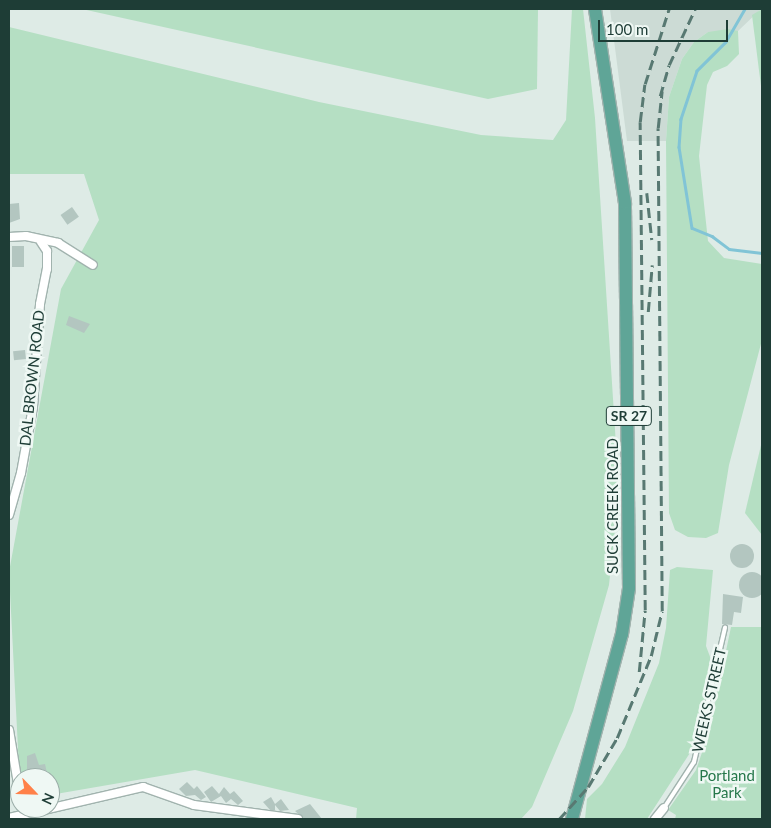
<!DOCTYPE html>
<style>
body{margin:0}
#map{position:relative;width:771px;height:828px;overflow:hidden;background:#deebe6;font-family:Lato,sans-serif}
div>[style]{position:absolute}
.built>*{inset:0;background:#ccdbd5}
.green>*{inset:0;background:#b5dfc3}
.stream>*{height:2.5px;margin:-1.25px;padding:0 1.25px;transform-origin:1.25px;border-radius:1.25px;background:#81c4d6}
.building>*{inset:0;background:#b3c6c0;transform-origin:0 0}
.round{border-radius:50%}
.roads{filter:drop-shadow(1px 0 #a1b3ae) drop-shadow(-1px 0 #a1b3ae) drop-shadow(0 1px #a1b3ae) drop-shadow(0 -1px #a1b3ae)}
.service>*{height:4px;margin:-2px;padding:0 2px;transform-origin:2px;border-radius:2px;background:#fff}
.minor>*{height:8px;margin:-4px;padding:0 4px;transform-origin:4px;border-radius:4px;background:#fff}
.primary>*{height:12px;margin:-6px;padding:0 6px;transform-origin:6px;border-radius:6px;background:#5fa597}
.rail>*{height:2.5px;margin-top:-1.25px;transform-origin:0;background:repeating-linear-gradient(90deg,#587972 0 10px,transparent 0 15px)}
span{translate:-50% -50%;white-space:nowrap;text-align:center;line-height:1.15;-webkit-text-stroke:5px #eff8f4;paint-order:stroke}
.shield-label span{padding:1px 4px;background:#eff8f4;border:1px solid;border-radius:4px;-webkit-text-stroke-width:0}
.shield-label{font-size:14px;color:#1e3d36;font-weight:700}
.street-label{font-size:15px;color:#1e3d36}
.park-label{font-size:15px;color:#25774a}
.frame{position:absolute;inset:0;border:10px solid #1e3d36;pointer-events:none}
.north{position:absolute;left:10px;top:768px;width:50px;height:50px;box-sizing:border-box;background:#eff8f4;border:1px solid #9bada8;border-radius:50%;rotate:114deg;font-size:14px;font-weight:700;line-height:20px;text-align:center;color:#1e3d36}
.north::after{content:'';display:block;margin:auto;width:18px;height:22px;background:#ff8149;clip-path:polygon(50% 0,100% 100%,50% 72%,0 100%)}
.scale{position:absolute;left:598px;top:20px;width:130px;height:22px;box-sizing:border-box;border:2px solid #1e3d36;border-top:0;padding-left:6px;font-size:15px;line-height:18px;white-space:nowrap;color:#1e3d36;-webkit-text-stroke:4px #eff8f4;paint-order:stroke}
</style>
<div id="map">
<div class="built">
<div style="clip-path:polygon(610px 9px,761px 9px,738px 31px,708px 32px,694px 42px,682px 59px,669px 97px,666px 141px,627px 141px)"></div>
</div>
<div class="green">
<div style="clip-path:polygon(82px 9px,538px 9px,537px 89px,488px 99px)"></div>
<div style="clip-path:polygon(572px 9px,583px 9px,595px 118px,619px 492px,609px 585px,573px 711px,532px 807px,521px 819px,356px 819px,357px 808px,195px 770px,50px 795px,50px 778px,20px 778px,20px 788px,9px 572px,61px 289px,99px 220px,84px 174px,9px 174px,9px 27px,319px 102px,481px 135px,553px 140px,566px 120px)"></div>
<div style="clip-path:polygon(762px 9px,762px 94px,752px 15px)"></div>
<div style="clip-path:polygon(728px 29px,738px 31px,739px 54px,727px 66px,713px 72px,707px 85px,699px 156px,704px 204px,708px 241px,724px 258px,762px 264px,762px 340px,729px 465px,718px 533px,706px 538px,688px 537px,675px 530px,669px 513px,666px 141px,669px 97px,682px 59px,694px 42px,708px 32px)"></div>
<div style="clip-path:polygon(762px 441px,762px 535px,745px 513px)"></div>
<div style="clip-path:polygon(677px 567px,713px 570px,706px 646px,712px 662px,699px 739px,647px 819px,585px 819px,587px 799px,602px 784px,625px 747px,659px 663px,666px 628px,670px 570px)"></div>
<div style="clip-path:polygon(731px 627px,762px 627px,762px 819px,675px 819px,676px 815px,668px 810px,696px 770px,709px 732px)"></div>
</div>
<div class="stream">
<div style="left:745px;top:9px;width:38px;rotate:120deg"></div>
<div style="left:726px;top:42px;width:41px;rotate:135deg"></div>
<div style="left:697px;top:71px;width:51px;rotate:108.4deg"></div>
<div style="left:681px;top:119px;width:28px;rotate:94deg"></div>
<div style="left:679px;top:147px;width:82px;rotate:80.9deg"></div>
<div style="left:692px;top:228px;width:22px;rotate:22deg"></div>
<div style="left:712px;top:236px;width:21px;rotate:37deg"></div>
<div style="left:729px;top:249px;width:33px;rotate:7deg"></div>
</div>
<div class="building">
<div style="clip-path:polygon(19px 203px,20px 219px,9px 223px,9px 204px)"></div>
<div style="left:72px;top:207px;width:12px;height:14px;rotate:55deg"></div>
<div style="left:12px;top:246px;width:12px;height:21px"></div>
<div style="clip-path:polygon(69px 316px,90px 324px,84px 333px,66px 325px)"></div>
<div style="left:25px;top:350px;width:9px;height:12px;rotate:84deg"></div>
<div class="round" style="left:730px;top:544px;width:24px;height:24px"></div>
<div class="round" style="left:739px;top:572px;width:26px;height:26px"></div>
<div style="clip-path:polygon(723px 594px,743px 597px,741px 613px,734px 612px,732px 625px,722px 624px)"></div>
<div style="clip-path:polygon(35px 753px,39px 765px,45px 764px,48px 778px,27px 778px,27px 756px)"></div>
<div style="clip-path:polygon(187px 782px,194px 789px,197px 786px,206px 797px,201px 800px,195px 795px,186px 796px,179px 789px)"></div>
<div style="clip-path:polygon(212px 786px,219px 794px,224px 787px,230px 794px,234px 791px,243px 801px,238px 805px,231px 799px,226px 803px,221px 796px,211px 802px,204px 792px)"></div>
<div style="clip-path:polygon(271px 797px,275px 804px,281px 799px,289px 810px,280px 811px,275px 805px,275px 810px,270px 810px,263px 802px)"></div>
<div style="clip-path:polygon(310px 804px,322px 819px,304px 819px,295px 811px)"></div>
</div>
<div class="roads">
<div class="service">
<div style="left:664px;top:808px;width:55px;rotate:-56.9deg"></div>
<div style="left:694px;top:762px;width:138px;rotate:-77deg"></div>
</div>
<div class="minor">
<div style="left:9px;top:237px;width:17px;rotate:-3deg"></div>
<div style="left:26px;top:236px;width:33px;rotate:12deg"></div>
<div style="left:58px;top:243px;width:41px;rotate:32.2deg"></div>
<div style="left:9px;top:515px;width:44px;rotate:-74.1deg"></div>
<div style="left:21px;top:473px;width:67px;rotate:-79.7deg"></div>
<div style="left:33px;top:407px;width:103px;rotate:-86.1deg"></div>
<div style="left:40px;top:304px;width:36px;rotate:-79deg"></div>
<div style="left:47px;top:269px;width:18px;rotate:-90deg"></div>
<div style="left:47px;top:251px;width:11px;rotate:-124deg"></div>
<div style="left:9px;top:730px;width:67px;rotate:80.5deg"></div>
<div style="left:9px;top:818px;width:138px;rotate:-13deg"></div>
<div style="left:143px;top:787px;width:54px;rotate:19.4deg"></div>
<div style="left:194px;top:805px;width:105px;rotate:7.7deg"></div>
<div style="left:655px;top:819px;width:14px;rotate:-51deg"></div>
</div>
<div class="primary">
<div style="left:572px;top:819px;width:192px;rotate:-74.9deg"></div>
<div style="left:622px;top:634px;width:47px;rotate:-81.3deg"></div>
<div style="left:629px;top:588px;width:385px;rotate:-90.6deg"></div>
<div style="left:625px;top:203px;width:196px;rotate:-98.8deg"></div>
</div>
</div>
<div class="rail">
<div style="left:660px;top:96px;width:32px;rotate:-74deg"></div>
<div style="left:669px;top:65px;width:62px;rotate:-65.1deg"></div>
<div style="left:647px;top:193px;width:47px;rotate:83.9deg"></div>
<div style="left:648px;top:312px;width:47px;rotate:-85.1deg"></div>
<div style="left:639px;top:672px;width:62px;rotate:-84.5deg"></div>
<div style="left:645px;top:610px;width:488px;rotate:-90.6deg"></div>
<div style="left:640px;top:122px;width:38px;rotate:-83deg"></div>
<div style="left:645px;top:84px;width:79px;rotate:-72.3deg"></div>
<div style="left:559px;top:819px;width:43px;rotate:-47.8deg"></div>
<div style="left:588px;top:787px;width:57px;rotate:-59.4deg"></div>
<div style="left:617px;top:738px;width:89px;rotate:-67.5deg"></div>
<div style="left:651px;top:656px;width:46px;rotate:-76.3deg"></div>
<div style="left:662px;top:611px;width:483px;rotate:-90.5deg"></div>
<div style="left:658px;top:128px;width:37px;rotate:-84deg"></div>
</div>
<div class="shield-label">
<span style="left:629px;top:416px">SR 27</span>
</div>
<div class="street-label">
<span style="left:32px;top:378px;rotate:-84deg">DAL BROWN ROAD</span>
<span style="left:613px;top:506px;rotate:-90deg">SUCK CREEK ROAD</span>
<span style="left:709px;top:700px;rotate:-77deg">WEEKS STREET</span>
</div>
<div class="park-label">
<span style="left:727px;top:784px">Portland<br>Park</span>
</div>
<div class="frame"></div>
<div class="north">N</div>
<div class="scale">100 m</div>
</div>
